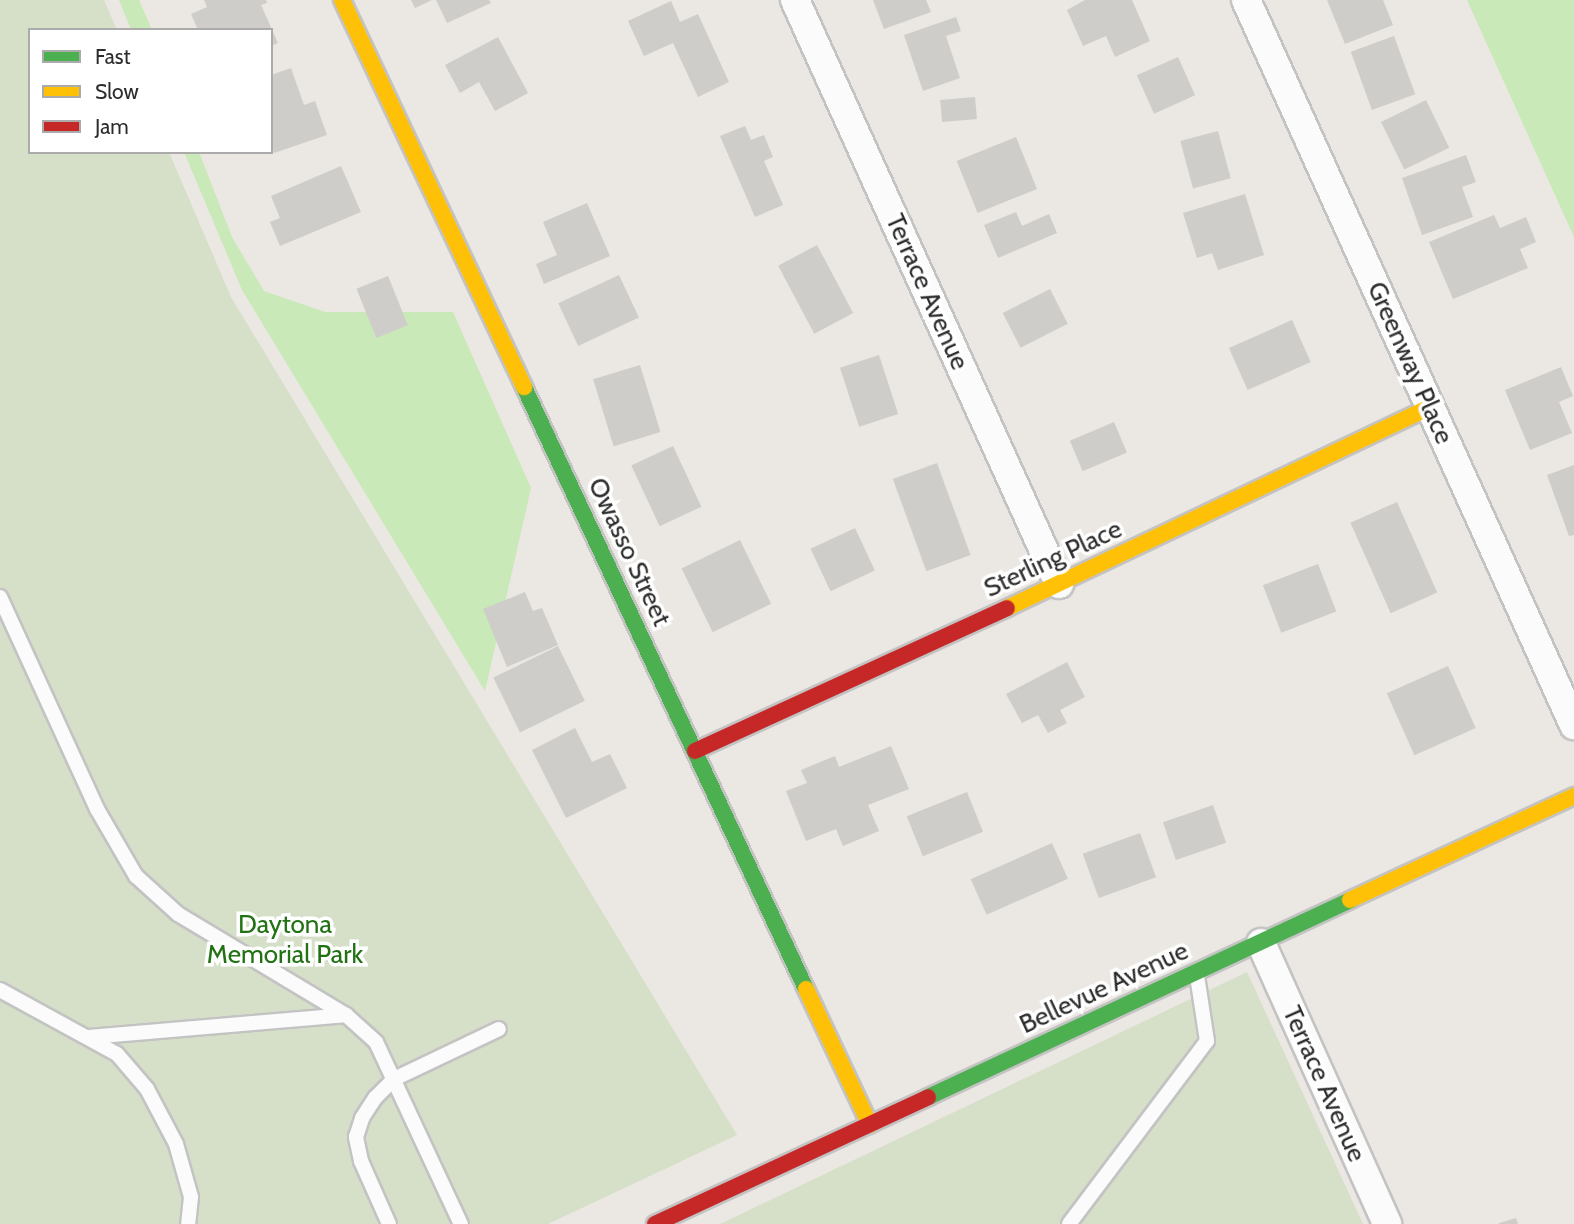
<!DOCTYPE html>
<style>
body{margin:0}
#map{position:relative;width:1574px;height:1224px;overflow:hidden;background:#ebe7e2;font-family:Cabin,sans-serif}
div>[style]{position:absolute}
.green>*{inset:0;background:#c9e9b8}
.cemetery>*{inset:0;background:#d6e0c8}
.building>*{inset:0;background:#cfcdc9;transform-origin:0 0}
.roads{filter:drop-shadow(2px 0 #c4c3c3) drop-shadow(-2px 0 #c4c3c3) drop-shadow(0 2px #c4c3c3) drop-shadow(0 -2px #c4c3c3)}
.lane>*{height:14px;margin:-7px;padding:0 7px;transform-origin:7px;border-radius:7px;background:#fcfbfb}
.street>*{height:28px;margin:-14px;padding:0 14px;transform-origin:14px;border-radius:14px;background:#fcfbfb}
.fast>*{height:16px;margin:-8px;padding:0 8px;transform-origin:8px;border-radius:8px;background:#4caf50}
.slow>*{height:16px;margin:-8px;padding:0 8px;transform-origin:8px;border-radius:8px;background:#ffc107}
.jam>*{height:16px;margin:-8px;padding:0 8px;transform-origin:8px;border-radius:8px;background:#c62828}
span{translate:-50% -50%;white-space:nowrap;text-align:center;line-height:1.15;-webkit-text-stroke:7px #fff;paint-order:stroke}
.street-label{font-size:26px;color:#2c2c2c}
.park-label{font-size:26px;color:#227214}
.legend{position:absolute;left:28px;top:28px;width:245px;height:126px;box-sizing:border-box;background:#fff;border:2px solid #ababab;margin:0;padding:9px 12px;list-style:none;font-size:21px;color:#2c2c2c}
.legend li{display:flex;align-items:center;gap:14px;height:35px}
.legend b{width:35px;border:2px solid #ababab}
</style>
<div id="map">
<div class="green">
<div style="clip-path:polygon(119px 0,139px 0,152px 30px,131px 30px)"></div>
<div style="clip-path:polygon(1467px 0,1574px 0,1574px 237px)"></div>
<div style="clip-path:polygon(184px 152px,199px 152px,232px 237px,264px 291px,325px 312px,453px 312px,531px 488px,485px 691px,242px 290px)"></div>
</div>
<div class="cemetery">
<div style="clip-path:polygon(0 0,104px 0,117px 30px,30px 30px,30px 152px,169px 152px,231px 297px,737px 1135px,548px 1224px,0 1224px)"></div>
<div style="clip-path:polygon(1247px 972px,1363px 1224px,720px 1224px)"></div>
</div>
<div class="building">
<div style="clip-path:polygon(204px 0,266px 0,267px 3px,261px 5px,278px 43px,271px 46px,271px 30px,198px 30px,191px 14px,207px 7px)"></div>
<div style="clip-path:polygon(411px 0,432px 0,415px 8px)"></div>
<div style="clip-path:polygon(436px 0,489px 0,491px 3px,447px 23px)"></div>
<div style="clip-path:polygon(873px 0,926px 0,931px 12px,884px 29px)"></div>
<div style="clip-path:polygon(1085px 0,1132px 0,1150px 41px,1115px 57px,1106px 36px,1083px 46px,1067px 10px)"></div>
<div style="clip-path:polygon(1327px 0,1383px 0,1393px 25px,1345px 44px)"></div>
<div style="clip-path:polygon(671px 1px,680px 22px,698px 14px,729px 82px,698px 97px,673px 43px,644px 56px,628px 21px)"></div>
<div style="clip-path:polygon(956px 17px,961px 31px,946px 36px,960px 78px,923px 91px,904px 35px)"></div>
<div style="left:1394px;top:36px;width:62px;height:46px;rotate:70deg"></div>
<div style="clip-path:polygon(498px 37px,528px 93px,495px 111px,479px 82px,460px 93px,445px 65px)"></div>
<div style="left:1178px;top:57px;width:42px;height:45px;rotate:66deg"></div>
<div style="clip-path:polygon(291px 68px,304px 105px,315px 101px,327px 135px,274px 153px,271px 145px,271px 75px)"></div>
<div style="left:975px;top:97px;width:22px;height:35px;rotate:85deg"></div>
<div style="left:1426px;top:100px;width:53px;height:50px;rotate:64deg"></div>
<div style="clip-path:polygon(745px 126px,751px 140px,764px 135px,773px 157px,764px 161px,783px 205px,755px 217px,720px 136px)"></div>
<div style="left:1218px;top:131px;width:49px;height:39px;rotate:75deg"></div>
<div style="left:1016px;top:137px;width:56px;height:64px;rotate:68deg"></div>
<div style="clip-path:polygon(1466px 155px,1476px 182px,1462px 187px,1473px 217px,1422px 235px,1402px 178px)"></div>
<div style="clip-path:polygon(341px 166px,361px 212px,280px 246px,270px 222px,280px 218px,271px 196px)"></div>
<div style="clip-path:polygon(1245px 194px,1264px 255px,1218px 270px,1212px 253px,1197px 258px,1183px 213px)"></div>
<div style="clip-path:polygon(587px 203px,610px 256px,544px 284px,536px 264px,557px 255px,543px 222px)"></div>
<div style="clip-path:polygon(1016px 212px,1022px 226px,1049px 214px,1057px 233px,998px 258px,984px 225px)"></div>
<div style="clip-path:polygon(1494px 215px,1500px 228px,1526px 217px,1536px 242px,1520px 249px,1528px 268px,1453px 299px,1429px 242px)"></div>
<div style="left:817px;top:245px;width:77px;height:44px;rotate:62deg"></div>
<div style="left:619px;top:275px;width:47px;height:67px;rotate:65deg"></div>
<div style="left:388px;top:276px;width:53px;height:34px;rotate:68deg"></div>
<div style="left:1050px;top:289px;width:39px;height:53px;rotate:63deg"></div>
<div style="left:1292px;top:320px;width:46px;height:69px;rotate:66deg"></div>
<div style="left:879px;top:355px;width:62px;height:41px;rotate:72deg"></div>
<div style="left:640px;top:365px;width:70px;height:49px;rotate:73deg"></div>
<div style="clip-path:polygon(1561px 367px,1573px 396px,1559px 402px,1572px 433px,1530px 450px,1505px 390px)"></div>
<div style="left:1114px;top:422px;width:33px;height:48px;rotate:67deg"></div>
<div style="left:673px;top:446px;width:67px;height:46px;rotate:65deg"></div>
<div style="left:937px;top:463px;width:98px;height:47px;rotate:70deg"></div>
<div style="clip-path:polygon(1574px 465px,1574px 535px,1569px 536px,1547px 475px)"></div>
<div style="left:1397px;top:502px;width:99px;height:51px;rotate:66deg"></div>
<div style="left:855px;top:528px;width:47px;height:49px;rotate:65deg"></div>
<div style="left:740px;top:540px;width:71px;height:65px;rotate:64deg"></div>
<div style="left:1318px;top:564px;width:51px;height:59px;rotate:69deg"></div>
<div style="clip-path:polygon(525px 592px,533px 611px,542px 608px,558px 645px,507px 667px,483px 609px)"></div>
<div style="left:558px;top:646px;width:61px;height:72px;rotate:64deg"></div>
<div style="clip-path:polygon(1067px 662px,1085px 697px,1060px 710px,1067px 723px,1048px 733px,1038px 715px,1022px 723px,1006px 694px)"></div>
<div style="left:1448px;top:666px;width:68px;height:67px;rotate:66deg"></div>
<div style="clip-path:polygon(575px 728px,592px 762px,610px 754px,627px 788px,566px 818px,532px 750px)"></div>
<div style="clip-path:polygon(891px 746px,909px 789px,868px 805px,879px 831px,843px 846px,836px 829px,806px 841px,786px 791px,807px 783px,801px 770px,835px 756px,839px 767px)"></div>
<div style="left:967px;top:792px;width:43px;height:65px;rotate:68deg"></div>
<div style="left:1213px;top:805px;width:40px;height:53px;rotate:71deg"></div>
<div style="left:1140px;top:833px;width:47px;height:61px;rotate:70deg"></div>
<div style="left:1052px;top:843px;width:39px;height:89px;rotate:66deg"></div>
<div style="clip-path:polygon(1516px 1218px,1518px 1224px,1499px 1224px,1499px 1223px)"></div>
</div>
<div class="roads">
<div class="lane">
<div style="left:0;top:597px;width:233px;rotate:65.4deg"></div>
<div style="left:97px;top:809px;width:78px;rotate:59.8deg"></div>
<div style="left:136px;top:876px;width:57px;rotate:42.1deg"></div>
<div style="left:178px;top:914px;width:196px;rotate:31deg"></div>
<div style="left:346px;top:1015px;width:40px;rotate:42deg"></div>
<div style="left:376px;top:1042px;width:201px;rotate:65deg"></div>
<div style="left:0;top:990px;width:133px;rotate:28.7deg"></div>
<div style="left:117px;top:1054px;width:46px;rotate:49.4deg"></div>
<div style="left:147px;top:1089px;width:62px;rotate:62.2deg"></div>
<div style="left:176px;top:1144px;width:55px;rotate:74.2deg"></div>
<div style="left:191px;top:1197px;width:27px;rotate:96deg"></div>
<div style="left:90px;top:1037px;width:257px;rotate:-4.9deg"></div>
<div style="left:389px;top:1224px;width:69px;rotate:-114deg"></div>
<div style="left:361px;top:1161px;width:25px;rotate:-102deg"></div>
<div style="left:356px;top:1137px;width:20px;rotate:-72deg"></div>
<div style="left:362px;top:1118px;width:24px;rotate:-57deg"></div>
<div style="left:375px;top:1098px;width:27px;rotate:-45deg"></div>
<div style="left:394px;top:1079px;width:116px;rotate:-25.5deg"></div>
<div style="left:1069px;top:1224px;width:229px;rotate:-53deg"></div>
<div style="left:1207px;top:1041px;width:66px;rotate:-98.7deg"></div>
</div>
<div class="street">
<div style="left:795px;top:0;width:641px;rotate:65.67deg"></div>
<div style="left:1246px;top:0;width:796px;rotate:65.66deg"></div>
<div style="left:1261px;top:943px;width:308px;rotate:65.8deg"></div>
</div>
<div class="fast">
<div style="left:524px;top:387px;width:665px;rotate:64.9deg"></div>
<div style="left:928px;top:1097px;width:466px;rotate:-25deg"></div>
</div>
<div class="slow">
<div style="left:342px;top:0;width:428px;rotate:64.8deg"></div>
<div style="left:1007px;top:608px;width:468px;rotate:-25.4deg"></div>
<div style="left:1350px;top:900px;width:247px;rotate:-24.9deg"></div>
<div style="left:806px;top:989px;width:150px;rotate:64.8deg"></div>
</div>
<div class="jam">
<div style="left:695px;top:751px;width:343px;rotate:-24.6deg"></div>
<div style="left:655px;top:1224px;width:301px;rotate:-24.9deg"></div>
</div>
</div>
<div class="street-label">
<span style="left:927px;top:292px;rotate:66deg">Terrace Avenue</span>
<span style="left:1410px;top:363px;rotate:66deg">Greenway Place</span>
<span style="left:629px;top:552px;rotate:65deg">Owasso Street</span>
<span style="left:1053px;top:559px;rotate:-25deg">Sterling Place</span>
<span style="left:1104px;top:988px;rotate:-25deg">Bellevue Avenue</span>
<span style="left:1324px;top:1084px;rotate:66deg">Terrace Avenue</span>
</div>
<div class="park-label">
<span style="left:285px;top:940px">Daytona<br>Memorial Park</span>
</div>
<ul class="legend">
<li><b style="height:9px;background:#4caf50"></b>Fast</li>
<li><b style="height:9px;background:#ffc107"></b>Slow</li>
<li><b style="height:9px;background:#c62828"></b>Jam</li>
</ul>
</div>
